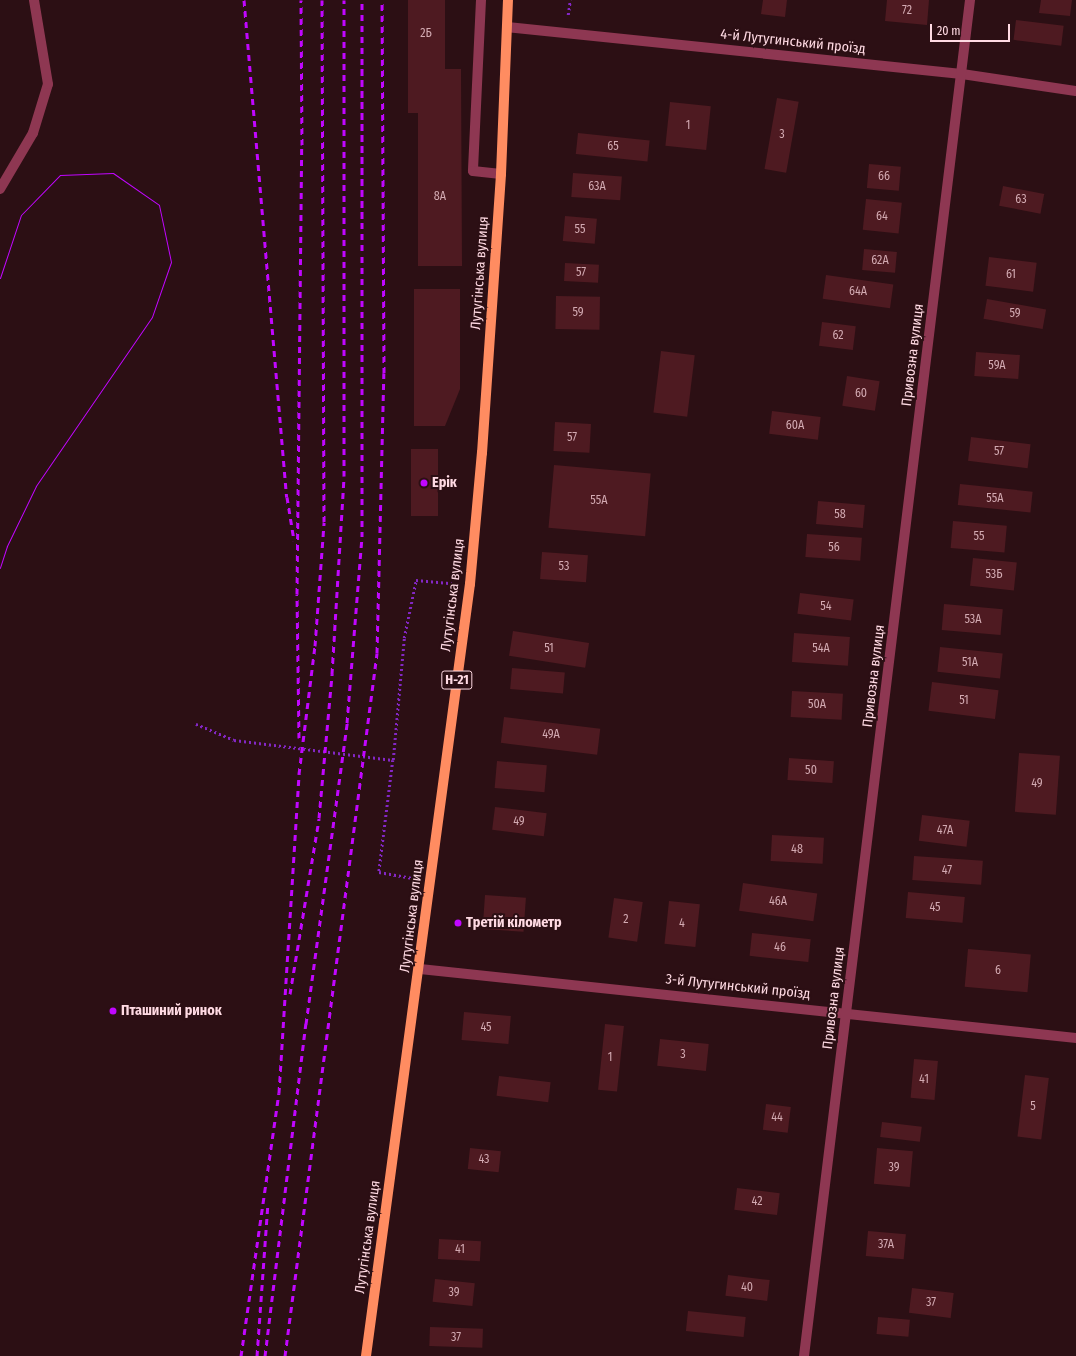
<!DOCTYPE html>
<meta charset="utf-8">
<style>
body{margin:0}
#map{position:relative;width:1076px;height:1356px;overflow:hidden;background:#2c0f14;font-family:"Fira Sans Condensed",sans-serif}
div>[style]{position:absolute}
.building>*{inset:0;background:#4e1a21;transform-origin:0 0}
.path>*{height:2.5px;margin-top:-1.25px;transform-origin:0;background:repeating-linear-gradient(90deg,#8427c5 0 2px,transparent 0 5px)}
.minor>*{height:10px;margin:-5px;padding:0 5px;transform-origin:5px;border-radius:5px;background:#8e3752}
.major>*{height:10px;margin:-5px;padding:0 5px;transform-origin:5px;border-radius:5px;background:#ff8c61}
.tram>*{height:1px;margin:-0.5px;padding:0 0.5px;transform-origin:0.5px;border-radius:0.5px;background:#c106ff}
.rail>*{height:3px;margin-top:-1.5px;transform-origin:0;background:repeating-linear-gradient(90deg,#c106ff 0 6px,transparent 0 11px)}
.dots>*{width:11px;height:11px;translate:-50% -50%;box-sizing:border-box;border:2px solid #2c0f14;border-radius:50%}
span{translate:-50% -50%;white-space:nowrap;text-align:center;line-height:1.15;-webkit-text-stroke:4px #2c0f14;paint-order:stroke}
.number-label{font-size:12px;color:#d3aab2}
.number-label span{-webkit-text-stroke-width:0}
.shield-label span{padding:1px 3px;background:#2c0f14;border:1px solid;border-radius:3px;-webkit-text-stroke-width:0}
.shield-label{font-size:13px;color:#ffdae3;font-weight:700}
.street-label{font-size:14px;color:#ffdae3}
.poi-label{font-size:14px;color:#ffdae3;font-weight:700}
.left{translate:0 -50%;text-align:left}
.scale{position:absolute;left:930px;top:24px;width:80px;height:18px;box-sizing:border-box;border:2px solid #ffdae3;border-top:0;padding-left:5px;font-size:12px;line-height:14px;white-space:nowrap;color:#ffdae3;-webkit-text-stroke:3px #2c0f14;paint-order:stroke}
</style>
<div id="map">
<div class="building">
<div style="clip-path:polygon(408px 0,445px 0,445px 69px,461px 69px,462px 266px,418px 266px,418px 113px,408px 113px)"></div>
<div style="clip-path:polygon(763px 0,787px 0,785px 17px,761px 14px)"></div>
<div style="clip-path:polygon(887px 0,929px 0,927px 25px,885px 21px)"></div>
<div style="clip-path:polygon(1041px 0,1072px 0,1070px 16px,1039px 13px)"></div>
<div style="left:1016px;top:20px;width:48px;height:20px;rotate:7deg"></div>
<div style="left:777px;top:98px;width:22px;height:72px;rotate:10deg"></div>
<div style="left:670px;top:102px;width:41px;height:44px;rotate:6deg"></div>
<div style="left:578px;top:133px;width:72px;height:21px;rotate:6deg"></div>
<div style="left:869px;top:164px;width:32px;height:24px;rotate:5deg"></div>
<div style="left:573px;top:173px;width:49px;height:24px;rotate:4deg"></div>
<div style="left:1003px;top:186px;width:42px;height:20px;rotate:11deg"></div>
<div style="left:866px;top:199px;width:36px;height:31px;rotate:6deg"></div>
<div style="left:565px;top:216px;width:32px;height:25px;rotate:5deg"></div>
<div style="left:864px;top:249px;width:33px;height:21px;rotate:5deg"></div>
<div style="left:989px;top:257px;width:48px;height:29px;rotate:7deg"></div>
<div style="left:565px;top:263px;width:34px;height:18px;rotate:3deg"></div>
<div style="left:826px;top:275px;width:68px;height:24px;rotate:8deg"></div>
<div style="clip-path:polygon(414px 289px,460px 289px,460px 389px,445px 426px,414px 426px)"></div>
<div style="left:556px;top:296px;width:44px;height:33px;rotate:1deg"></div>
<div style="left:987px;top:299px;width:60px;height:20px;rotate:10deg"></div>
<div style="left:822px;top:322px;width:34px;height:24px;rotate:7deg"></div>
<div style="left:661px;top:351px;width:34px;height:62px;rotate:7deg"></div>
<div style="left:976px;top:352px;width:44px;height:24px;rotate:4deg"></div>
<div style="left:847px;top:376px;width:33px;height:30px;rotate:9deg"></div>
<div style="left:772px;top:411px;width:49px;height:23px;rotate:7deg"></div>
<div style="left:555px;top:422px;width:36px;height:29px;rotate:3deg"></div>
<div style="left:971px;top:437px;width:60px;height:24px;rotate:7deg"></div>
<div style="left:411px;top:449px;width:27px;height:67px"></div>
<div style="left:554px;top:465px;width:97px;height:63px;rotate:5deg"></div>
<div style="left:960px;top:484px;width:73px;height:21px;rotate:6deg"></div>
<div style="left:818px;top:501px;width:47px;height:23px;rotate:5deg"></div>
<div style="left:953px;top:521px;width:54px;height:27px;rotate:5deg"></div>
<div style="left:807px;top:534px;width:55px;height:23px;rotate:4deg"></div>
<div style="left:542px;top:552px;width:46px;height:27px;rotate:4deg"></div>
<div style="left:973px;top:558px;width:44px;height:28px;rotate:6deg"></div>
<div style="left:800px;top:593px;width:54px;height:21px;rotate:7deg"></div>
<div style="left:944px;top:604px;width:59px;height:26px;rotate:5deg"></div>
<div style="left:513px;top:631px;width:77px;height:25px;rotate:9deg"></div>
<div style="left:794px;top:633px;width:56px;height:29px;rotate:4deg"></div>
<div style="left:940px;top:647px;width:63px;height:25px;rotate:6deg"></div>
<div style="left:512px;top:668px;width:53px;height:21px;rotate:5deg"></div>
<div style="left:932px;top:682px;width:67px;height:29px;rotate:7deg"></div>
<div style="left:792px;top:691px;width:51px;height:26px;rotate:3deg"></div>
<div style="left:504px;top:717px;width:97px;height:26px;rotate:7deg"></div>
<div style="left:1019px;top:753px;width:41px;height:59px;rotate:4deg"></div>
<div style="left:789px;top:758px;width:45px;height:22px;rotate:4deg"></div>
<div style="left:497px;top:761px;width:50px;height:27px;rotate:5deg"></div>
<div style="left:495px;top:807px;width:52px;height:23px;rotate:7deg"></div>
<div style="left:922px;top:815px;width:48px;height:26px;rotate:7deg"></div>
<div style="left:772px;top:835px;width:52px;height:26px;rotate:3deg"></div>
<div style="left:914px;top:856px;width:69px;height:24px;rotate:4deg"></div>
<div style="left:743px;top:883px;width:75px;height:28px;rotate:8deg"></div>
<div style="left:908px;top:892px;width:57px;height:26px;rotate:5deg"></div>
<div style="left:485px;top:895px;width:41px;height:34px;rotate:4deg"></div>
<div style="left:614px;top:898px;width:29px;height:40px;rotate:8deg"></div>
<div style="left:669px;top:901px;width:31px;height:43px;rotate:6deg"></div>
<div style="left:752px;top:933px;width:59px;height:23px;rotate:6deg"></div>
<div style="left:968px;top:949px;width:63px;height:38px;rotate:5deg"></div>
<div style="left:464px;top:1012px;width:47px;height:28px;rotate:5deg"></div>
<div style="left:605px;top:1024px;width:19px;height:66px;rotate:6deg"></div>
<div style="left:660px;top:1039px;width:49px;height:27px;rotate:6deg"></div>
<div style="left:914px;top:1059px;width:24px;height:39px;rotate:5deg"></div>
<div style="left:1025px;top:1075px;width:24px;height:62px;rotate:7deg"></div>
<div style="left:499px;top:1076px;width:52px;height:20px;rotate:7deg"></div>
<div style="left:766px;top:1104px;width:25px;height:26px;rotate:7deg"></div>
<div style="left:882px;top:1122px;width:40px;height:15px;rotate:7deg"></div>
<div style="left:470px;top:1148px;width:31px;height:21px;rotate:6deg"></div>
<div style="left:877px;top:1148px;width:36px;height:36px;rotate:5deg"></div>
<div style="left:737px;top:1188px;width:43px;height:22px;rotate:7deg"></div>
<div style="left:868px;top:1231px;width:38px;height:25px;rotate:5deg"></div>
<div style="left:439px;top:1239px;width:42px;height:20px;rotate:3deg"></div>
<div style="left:728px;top:1275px;width:42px;height:21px;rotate:7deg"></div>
<div style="left:435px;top:1279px;width:40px;height:23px;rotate:6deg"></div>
<div style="left:912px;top:1288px;width:42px;height:25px;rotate:7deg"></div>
<div style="left:688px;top:1311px;width:58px;height:20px;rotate:6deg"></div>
<div style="left:878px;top:1317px;width:32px;height:17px;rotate:5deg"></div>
<div style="left:430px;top:1327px;width:53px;height:19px;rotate:2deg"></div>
</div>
<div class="path">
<div style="left:568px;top:15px;width:15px;rotate:-82deg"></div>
<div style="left:196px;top:724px;width:41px;rotate:22.8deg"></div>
<div style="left:234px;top:740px;width:160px;rotate:7.2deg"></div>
<div style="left:393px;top:760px;width:113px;rotate:97.1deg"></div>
<div style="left:379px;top:872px;width:34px;rotate:10deg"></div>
<div style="left:393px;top:760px;width:122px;rotate:-84.8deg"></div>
<div style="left:404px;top:638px;width:59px;rotate:-78.3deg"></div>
<div style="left:416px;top:580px;width:36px;rotate:5deg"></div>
</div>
<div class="minor">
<div style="left:481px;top:0;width:171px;rotate:92.7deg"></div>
<div style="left:473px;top:171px;width:28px;rotate:6deg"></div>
<div style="left:507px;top:27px;width:457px;rotate:5.9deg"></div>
<div style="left:962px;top:74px;width:115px;rotate:8.5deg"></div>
<div style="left:0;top:189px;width:65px;rotate:-59.5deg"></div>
<div style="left:33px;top:133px;width:51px;rotate:-73deg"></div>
<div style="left:48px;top:84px;width:85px;rotate:-99.5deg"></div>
<div style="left:420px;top:969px;width:660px;rotate:6deg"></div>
<div style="left:804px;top:1356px;width:1366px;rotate:-83.02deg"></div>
</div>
<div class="major">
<div style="left:366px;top:1356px;width:779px;rotate:-82.33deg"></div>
<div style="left:470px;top:584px;width:132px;rotate:-84.8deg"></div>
<div style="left:482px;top:453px;width:280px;rotate:-86.1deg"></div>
<div style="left:501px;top:174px;width:174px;rotate:-87.7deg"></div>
</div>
<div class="tram">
<div style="left:0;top:278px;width:66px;rotate:-71.6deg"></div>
<div style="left:21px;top:215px;width:56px;rotate:-45.7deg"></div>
<div style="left:60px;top:175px;width:53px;rotate:-2.2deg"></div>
<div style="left:113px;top:173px;width:56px;rotate:34.8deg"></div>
<div style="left:159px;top:205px;width:58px;rotate:78.1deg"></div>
<div style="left:171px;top:262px;width:58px;rotate:109.1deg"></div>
<div style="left:152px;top:317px;width:205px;rotate:124.5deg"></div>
<div style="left:36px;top:486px;width:67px;rotate:115.8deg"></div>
<div style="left:7px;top:546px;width:23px;rotate:108deg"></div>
</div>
<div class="rail">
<div style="left:244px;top:0;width:499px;rotate:85.1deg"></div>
<div style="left:287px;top:497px;width:44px;rotate:80.8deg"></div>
<div style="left:299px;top:738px;width:144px;rotate:-90.8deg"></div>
<div style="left:297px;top:594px;width:449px;rotate:-89.4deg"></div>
<div style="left:302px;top:145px;width:145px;rotate:-90.4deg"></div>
<div style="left:290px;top:994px;width:178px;rotate:-80.6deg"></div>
<div style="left:319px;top:818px;width:145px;rotate:-84.8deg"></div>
<div style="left:332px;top:674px;width:198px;rotate:-86.5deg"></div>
<div style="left:344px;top:476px;width:476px;rotate:-90deg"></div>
<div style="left:241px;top:1356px;width:266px;rotate:-81.8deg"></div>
<div style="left:279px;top:1093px;width:320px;rotate:-86.4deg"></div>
<div style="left:299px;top:774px;width:129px;rotate:-82.9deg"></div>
<div style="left:315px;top:646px;width:124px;rotate:-85.8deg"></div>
<div style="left:324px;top:522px;width:522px;rotate:-90.22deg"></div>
<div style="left:257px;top:1356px;width:153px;rotate:-85.9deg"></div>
<div style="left:265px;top:1356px;width:335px;rotate:-83deg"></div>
<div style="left:306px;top:1024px;width:304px;rotate:-82.2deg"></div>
<div style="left:347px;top:723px;width:187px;rotate:-85.4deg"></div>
<div style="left:362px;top:537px;width:537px;rotate:-90deg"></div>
<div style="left:285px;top:1356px;width:709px;rotate:-82.54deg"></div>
<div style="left:377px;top:653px;width:280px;rotate:-88.6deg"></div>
<div style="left:384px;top:373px;width:373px;rotate:-90.3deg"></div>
</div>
<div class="dots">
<div style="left:424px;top:483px;background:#c106ff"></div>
<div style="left:458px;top:923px;background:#c106ff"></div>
<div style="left:113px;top:1011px;background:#c106ff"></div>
</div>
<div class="number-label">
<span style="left:907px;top:11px">72</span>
<span style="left:426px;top:34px">2Б</span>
<span style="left:688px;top:126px">1</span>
<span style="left:782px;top:135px">3</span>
<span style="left:613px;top:147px">65</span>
<span style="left:884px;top:177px">66</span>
<span style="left:597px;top:187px">63А</span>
<span style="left:440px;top:197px">8А</span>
<span style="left:1021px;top:200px">63</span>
<span style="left:882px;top:217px">64</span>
<span style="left:580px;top:230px">55</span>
<span style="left:880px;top:261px">62А</span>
<span style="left:581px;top:273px">57</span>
<span style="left:1011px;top:275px">61</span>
<span style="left:858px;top:292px">64А</span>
<span style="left:578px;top:313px">59</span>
<span style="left:1015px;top:314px">59</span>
<span style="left:838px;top:336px">62</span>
<span style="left:997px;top:366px">59А</span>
<span style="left:861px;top:394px">60</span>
<span style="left:795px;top:426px">60А</span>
<span style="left:572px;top:438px">57</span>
<span style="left:999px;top:452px">57</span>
<span style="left:995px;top:499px">55А</span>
<span style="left:599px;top:501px">55А</span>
<span style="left:840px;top:515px">58</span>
<span style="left:979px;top:537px">55</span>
<span style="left:834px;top:548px">56</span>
<span style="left:564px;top:567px">53</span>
<span style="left:994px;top:575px">53Б</span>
<span style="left:826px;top:607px">54</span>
<span style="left:973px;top:620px">53А</span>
<span style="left:549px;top:649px">51</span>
<span style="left:821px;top:649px">54А</span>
<span style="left:970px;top:663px">51А</span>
<span style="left:964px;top:701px">51</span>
<span style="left:817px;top:705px">50А</span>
<span style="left:551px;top:735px">49А</span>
<span style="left:811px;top:771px">50</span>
<span style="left:1037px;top:784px">49</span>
<span style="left:519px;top:822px">49</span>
<span style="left:945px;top:831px">47А</span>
<span style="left:797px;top:850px">48</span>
<span style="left:947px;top:871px">47</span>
<span style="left:778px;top:902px">46А</span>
<span style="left:935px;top:908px">45</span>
<span style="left:626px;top:920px">2</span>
<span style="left:682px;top:924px">4</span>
<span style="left:780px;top:948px">46</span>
<span style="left:998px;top:971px">6</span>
<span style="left:486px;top:1028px">45</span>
<span style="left:683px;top:1055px">3</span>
<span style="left:610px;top:1058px">1</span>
<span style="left:924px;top:1080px">41</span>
<span style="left:1033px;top:1107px">5</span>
<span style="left:777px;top:1118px">44</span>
<span style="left:484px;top:1160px">43</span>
<span style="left:894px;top:1168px">39</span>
<span style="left:757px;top:1202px">42</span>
<span style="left:886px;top:1245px">37А</span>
<span style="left:460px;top:1250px">41</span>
<span style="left:747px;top:1288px">40</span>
<span style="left:454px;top:1293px">39</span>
<span style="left:931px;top:1303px">37</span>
<span style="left:456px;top:1338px">37</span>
</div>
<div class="shield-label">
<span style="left:457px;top:680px">Н-21</span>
</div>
<div class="street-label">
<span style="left:793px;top:42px;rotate:6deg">4-й Лутугинський проїзд</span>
<span style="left:480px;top:273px;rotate:-86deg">Лутугінська вулиця</span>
<span style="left:913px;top:355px;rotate:-83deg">Привозна вулиця</span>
<span style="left:453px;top:595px;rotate:-83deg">Лутугінська вулиця</span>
<span style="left:874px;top:676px;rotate:-83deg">Привозна вулиця</span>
<span style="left:412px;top:916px;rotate:-83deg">Лутугінська вулиця</span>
<span style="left:738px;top:987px;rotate:6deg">3-й Лутугинський проїзд</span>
<span style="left:834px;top:998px;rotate:-83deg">Привозна вулиця</span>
<span style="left:368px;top:1237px;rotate:-82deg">Лутугінська вулиця</span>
</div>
<div class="poi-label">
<span class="left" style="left:432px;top:483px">Ерік</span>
<span class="left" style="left:466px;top:923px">Третій кілометр</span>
<span class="left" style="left:121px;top:1011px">Пташиний ринок</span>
</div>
<div class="scale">20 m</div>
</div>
